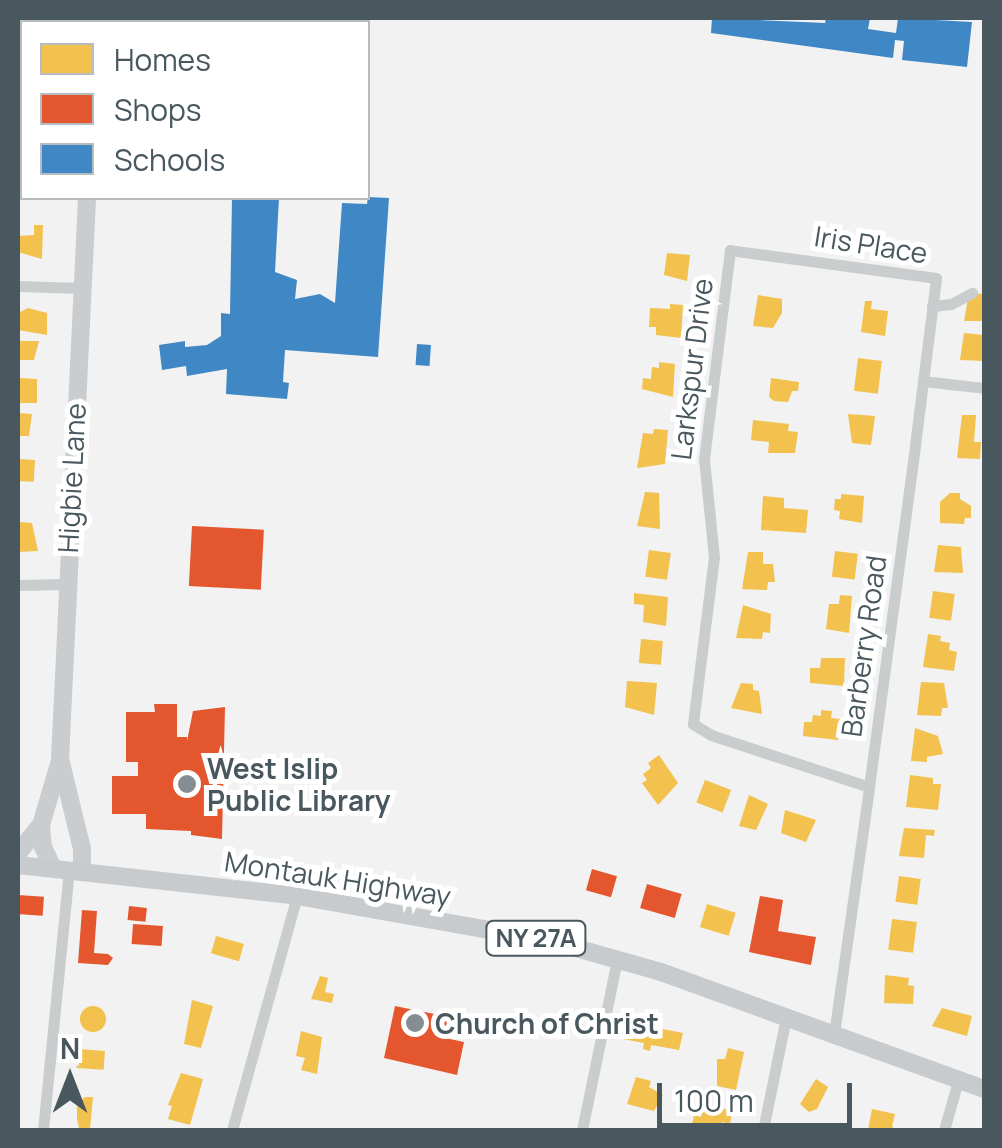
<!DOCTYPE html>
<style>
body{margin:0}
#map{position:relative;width:1002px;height:1148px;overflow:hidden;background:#f2f2f2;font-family:Manrope,sans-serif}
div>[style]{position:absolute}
.homes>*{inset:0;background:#f2c14e;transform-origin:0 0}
.round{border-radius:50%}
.shops>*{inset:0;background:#e4572e;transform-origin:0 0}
.schools>*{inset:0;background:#3f88c5;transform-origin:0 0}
.minor>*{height:11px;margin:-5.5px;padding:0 5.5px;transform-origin:5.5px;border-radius:5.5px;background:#c9cdce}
.secondary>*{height:18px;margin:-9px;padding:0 9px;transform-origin:9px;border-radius:9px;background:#cacdcf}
.primary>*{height:18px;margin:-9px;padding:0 9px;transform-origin:9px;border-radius:9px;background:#c8cbcd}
.dots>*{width:28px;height:28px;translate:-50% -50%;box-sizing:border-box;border:5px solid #fff;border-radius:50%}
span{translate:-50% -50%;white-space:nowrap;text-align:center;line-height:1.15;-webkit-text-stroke:10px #fff;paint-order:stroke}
.shield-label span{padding:2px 8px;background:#fff;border:2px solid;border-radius:8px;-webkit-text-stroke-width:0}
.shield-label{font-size:25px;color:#49585e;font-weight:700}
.street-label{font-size:28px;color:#49585e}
.poi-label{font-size:28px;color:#49585e;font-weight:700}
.left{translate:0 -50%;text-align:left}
.frame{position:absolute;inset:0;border:20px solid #49585e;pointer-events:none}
.legend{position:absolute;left:20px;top:20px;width:350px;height:180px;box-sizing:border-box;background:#fff;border:2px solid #b6bcbf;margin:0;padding:12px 18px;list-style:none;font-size:30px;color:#49585e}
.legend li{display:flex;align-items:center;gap:20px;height:50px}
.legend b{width:50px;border:2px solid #b6bcbf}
.north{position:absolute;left:20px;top:1028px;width:100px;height:100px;-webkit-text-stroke:8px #fff;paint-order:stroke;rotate:0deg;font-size:28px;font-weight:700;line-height:40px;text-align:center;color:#49585e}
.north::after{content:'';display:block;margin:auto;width:35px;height:45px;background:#49585e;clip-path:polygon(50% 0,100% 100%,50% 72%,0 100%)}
.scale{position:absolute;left:657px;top:1083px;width:195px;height:45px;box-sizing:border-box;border:5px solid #49585e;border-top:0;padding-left:12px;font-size:30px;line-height:35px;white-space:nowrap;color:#49585e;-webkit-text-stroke:8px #fff;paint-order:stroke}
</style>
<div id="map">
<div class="homes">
<div style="clip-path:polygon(34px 225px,43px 225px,42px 259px,18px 252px,18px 236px,34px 235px)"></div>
<div style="clip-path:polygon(667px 253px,690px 255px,687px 281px,664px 275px)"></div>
<div style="clip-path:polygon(969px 293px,984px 294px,984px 321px,964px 321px)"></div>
<div style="clip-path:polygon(758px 295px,782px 299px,782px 313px,773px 328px,753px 326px)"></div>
<div style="clip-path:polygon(865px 301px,872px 301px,871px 309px,888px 311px,885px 336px,861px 332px)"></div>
<div style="clip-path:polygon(670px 304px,683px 305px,681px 338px,656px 335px,656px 327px,649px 327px,650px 308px,670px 309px)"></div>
<div style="clip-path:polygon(28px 308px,47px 313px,47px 335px,18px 330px,18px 313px)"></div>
<div style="clip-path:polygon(964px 333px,984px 335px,984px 361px,960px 360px)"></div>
<div style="clip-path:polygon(19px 341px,39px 341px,34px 360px,19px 360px)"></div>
<div style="left:858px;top:358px;width:24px;height:33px;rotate:7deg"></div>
<div style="clip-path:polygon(659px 362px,675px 364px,673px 397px,642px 389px,643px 378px,651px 379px,652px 367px,659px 368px)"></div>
<div style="clip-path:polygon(20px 378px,37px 379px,37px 403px,18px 403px)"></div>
<div style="clip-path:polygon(771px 378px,799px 382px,798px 391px,792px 391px,788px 402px,774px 401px,769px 397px)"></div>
<div style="clip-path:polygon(18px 413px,32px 414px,29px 436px,18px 436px)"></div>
<div style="clip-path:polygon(848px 414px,875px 416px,871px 445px,852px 443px)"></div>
<div style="clip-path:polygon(962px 415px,976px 415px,974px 442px,981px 442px,980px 459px,957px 458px)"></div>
<div style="clip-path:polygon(753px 420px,789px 424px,788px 431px,798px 432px,795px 453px,768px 453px,769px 442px,751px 440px)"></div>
<div style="clip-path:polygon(654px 429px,668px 430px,665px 464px,637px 468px,643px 433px,653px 434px)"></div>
<div style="left:18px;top:459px;width:17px;height:22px;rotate:3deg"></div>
<div style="clip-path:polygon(645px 492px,659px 493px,660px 529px,637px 526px)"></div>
<div style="clip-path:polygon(950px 493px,960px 493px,960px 499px,971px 506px,971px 518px,965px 518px,964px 524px,940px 523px,940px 502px)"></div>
<div style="clip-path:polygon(841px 494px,864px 496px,862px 523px,839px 519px,840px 511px,834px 510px,835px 499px,841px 499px)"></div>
<div style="clip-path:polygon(763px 496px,784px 498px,784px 508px,808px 510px,806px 533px,761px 530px)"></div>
<div style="clip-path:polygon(18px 522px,32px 523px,38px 551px,18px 552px)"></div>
<div style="clip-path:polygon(938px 545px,961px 547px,963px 573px,934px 572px)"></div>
<div style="left:649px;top:550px;width:22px;height:27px;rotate:8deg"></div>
<div style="left:835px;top:551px;width:23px;height:26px;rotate:7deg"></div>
<div style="clip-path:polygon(748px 552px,763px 552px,763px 564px,773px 564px,775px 582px,768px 582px,767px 590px,742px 589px)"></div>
<div style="left:933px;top:591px;width:22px;height:27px;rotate:8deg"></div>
<div style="clip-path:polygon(634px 593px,668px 597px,666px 626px,643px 622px,644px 605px,634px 604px)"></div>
<div style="clip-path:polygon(840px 595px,852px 596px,849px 633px,826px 629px,829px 604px,839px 604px)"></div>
<div style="clip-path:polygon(743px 605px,771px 614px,770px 633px,763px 632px,762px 639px,736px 638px)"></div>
<div style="clip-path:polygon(928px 634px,941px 636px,940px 641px,950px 643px,949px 650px,957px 652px,954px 671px,923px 667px)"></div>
<div style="left:641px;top:639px;width:22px;height:24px;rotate:5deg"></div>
<div style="clip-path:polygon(821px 658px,845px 658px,844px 686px,810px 683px,810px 668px,820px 668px)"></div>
<div style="clip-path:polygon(627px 681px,657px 683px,654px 715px,625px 707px)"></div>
<div style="clip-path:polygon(921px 682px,944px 683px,948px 708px,942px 708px,941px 716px,917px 715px)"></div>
<div style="clip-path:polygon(741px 683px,753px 684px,753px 690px,759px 691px,762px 714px,731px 708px)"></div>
<div style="clip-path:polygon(821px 710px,832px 711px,831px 718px,840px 719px,838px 740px,803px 736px,804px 722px,812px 722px,813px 715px,821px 716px)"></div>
<div style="clip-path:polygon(915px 728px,938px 736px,943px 754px,927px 757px,927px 762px,911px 761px)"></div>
<div style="clip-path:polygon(659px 755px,678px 783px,658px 805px,642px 783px,647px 780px,643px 774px,651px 768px,648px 763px)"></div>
<div style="clip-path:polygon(910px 775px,933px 778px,933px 784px,941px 784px,938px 810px,906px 807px)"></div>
<div style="left:705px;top:780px;width:28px;height:24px;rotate:21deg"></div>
<div style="clip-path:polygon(749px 795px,768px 804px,756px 830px,739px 826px)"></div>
<div style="clip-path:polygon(785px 810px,816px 820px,806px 842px,781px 833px)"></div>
<div style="clip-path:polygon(904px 828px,935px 830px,934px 836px,926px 835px,924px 858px,899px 856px)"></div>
<div style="left:899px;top:876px;width:22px;height:26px;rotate:8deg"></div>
<div style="left:707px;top:904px;width:30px;height:24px;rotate:17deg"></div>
<div style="left:892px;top:919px;width:25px;height:31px;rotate:7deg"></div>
<div style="left:216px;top:936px;width:29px;height:18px;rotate:16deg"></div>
<div style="clip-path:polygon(885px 975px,909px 978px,908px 985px,914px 986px,913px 1004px,884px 1003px)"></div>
<div style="clip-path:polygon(320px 976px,328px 978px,325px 992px,334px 994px,332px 1003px,311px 999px)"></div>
<div style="clip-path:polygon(192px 1000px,213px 1006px,201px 1048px,184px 1044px)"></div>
<div class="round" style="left:80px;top:1006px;width:26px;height:26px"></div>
<div style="clip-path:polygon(942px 1008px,972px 1016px,967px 1036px,932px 1026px)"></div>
<div style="clip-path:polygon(627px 1022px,683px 1033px,679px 1050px,651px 1045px,650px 1051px,643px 1049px,644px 1043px,623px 1039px)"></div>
<div style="clip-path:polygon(301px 1031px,322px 1037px,317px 1074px,301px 1070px,305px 1058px,296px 1056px)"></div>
<div style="clip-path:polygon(728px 1048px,744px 1052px,736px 1090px,717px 1086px,717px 1059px,725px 1059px)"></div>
<div style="left:78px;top:1049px;width:27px;height:19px;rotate:4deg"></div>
<div style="clip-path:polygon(181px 1073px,203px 1079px,190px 1125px,168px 1119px,172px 1106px,168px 1105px)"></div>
<div style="clip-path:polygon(636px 1077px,651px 1081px,649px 1087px,663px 1095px,654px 1111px,627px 1104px)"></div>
<div style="clip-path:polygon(816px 1079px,828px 1087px,817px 1109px,809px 1112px,800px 1104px)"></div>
<div style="clip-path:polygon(85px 1097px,93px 1097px,90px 1129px,79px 1128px,77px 1119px,77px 1104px)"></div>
<div style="clip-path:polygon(704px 1104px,732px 1111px,730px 1124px,722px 1122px,719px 1130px,691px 1129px,694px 1115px,701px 1117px)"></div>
<div style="clip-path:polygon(872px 1109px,895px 1114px,892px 1127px,899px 1130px,868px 1130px)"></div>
</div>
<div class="shops">
<div style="left:192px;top:526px;width:72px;height:60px;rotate:3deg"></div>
<div style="clip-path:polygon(154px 704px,177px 704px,177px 737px,187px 737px,187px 741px,193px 711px,225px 707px,222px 839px,191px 835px,191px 831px,146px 829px,146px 814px,112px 814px,112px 776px,138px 776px,138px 762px,126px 762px,126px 712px,155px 712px)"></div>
<div style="left:592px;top:869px;width:26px;height:22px;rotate:16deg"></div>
<div style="left:647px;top:884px;width:36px;height:25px;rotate:16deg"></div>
<div style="left:18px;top:895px;width:26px;height:19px;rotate:4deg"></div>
<div style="clip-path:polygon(760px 896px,783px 900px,778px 931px,816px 937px,811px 965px,749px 952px)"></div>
<div style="left:129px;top:906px;width:18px;height:14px;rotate:6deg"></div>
<div style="clip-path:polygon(82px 910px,97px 911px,94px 953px,108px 954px,113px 958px,108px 965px,78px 963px)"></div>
<div style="left:133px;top:924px;width:30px;height:20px;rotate:4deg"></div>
<div style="clip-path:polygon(395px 1006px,449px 1017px,445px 1038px,464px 1042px,457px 1075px,384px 1058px)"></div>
</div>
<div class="schools">
<div style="clip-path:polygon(712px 18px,825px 23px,826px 18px,870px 18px,868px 29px,896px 33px,898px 18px,972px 22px,967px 67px,902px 60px,904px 41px,895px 40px,893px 58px,711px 33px)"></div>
<div style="clip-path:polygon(368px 197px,389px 198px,378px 357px,285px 350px,283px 382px,289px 383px,287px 399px,226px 394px,227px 369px,187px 376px,186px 366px,162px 370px,159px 345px,185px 341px,185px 347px,207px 345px,221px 336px,221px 313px,230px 314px,232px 198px,279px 198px,275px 272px,297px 280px,295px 299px,320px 294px,335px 303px,342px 203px,367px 204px)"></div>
<div style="left:417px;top:344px;width:14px;height:21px;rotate:4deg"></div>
</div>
<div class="minor">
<div style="left:18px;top:110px;width:4px"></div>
<div style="left:18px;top:286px;width:63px;rotate:1.8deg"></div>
<div style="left:932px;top:306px;width:19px;rotate:-6deg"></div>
<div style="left:951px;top:304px;width:24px;rotate:-28deg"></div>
<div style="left:923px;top:381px;width:61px;rotate:6.5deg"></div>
<div style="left:18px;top:585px;width:48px;rotate:-1.2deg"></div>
<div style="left:834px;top:1034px;width:249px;rotate:-81.9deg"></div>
<div style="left:869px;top:787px;width:345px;rotate:-82.3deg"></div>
<div style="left:915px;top:445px;width:168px;rotate:-82.8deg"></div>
<div style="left:936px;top:278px;width:208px;rotate:-172.3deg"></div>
<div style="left:730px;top:250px;width:211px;rotate:97.1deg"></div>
<div style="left:704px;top:459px;width:99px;rotate:84.2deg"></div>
<div style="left:714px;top:557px;width:168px;rotate:97.2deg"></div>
<div style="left:693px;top:724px;width:21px;rotate:31deg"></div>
<div style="left:711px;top:735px;width:166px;rotate:18.2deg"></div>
<div style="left:43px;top:1130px;width:261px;rotate:-84.3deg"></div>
<div style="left:232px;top:1130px;width:243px;rotate:-74.5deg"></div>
<div style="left:582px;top:1130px;width:175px;rotate:-78.4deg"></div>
<div style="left:763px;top:1130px;width:115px;rotate:-78.5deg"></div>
<div style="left:944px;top:1130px;width:51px;rotate:-74.1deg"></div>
</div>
<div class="secondary">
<div style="left:100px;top:22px;width:4px;rotate:-76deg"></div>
<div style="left:41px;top:826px;width:21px;rotate:85deg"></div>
<div style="left:43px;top:847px;width:23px;rotate:65deg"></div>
<div style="left:18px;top:853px;width:36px;rotate:-51deg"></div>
<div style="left:41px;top:825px;width:64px;rotate:-73.6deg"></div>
<div style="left:82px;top:871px;width:22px;rotate:-90deg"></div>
<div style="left:82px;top:849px;width:93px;rotate:-103.7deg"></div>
<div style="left:60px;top:759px;width:562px;rotate:-87.24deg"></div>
</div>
<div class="primary">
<div style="left:18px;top:865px;width:281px;rotate:6.3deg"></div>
<div style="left:297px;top:896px;width:258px;rotate:10deg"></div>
<div style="left:551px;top:941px;width:114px;rotate:15.7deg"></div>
<div style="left:661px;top:972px;width:344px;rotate:19.9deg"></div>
</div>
<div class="dots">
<div style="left:187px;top:784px;background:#848e92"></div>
<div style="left:415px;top:1023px;background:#848e92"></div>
</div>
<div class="shield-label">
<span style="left:536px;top:938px">NY 27A</span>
</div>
<div class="street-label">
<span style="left:871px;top:244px;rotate:9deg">Iris Place</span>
<span style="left:691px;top:369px;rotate:-83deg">Larkspur Drive</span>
<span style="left:71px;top:478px;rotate:-87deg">Higbie Lane</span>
<span style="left:863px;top:646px;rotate:-82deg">Barberry Road</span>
<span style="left:338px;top:878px;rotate:9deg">Montauk Highway</span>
</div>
<div class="poi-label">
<span class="left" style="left:207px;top:784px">West Islip<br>Public Library</span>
<span class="left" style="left:435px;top:1023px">Church of Christ</span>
</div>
<div class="frame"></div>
<ul class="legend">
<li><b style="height:28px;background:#f2c14e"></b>Homes</li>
<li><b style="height:28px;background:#e4572e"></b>Shops</li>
<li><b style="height:28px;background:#3f88c5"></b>Schools</li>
</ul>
<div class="north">N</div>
<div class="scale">100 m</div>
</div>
